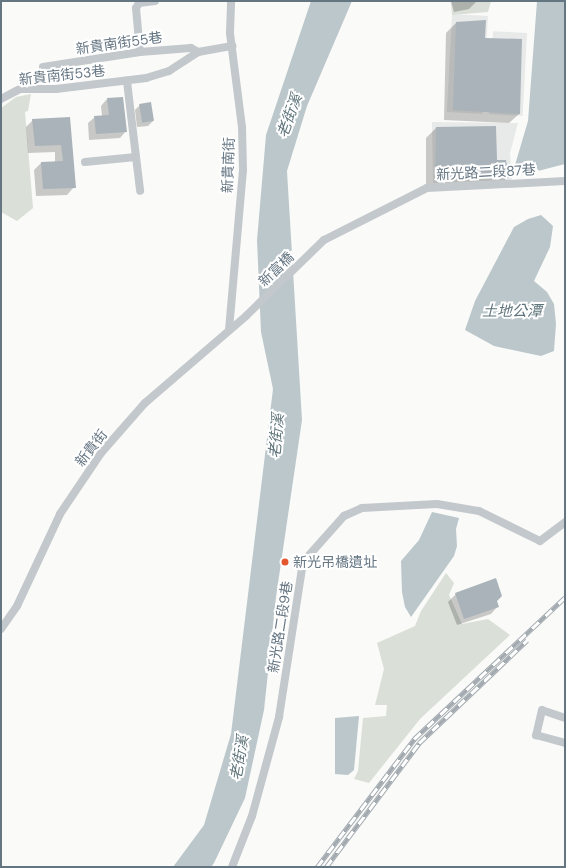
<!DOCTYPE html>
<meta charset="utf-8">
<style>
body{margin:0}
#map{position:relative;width:566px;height:868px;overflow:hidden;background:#fafaf8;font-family:"DM Sans","Noto Sans TC",sans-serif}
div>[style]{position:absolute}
.built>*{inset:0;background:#e8e9e9;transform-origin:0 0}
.green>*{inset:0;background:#dadfd7}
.water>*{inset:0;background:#bbc7cb}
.shadow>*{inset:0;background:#0003}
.building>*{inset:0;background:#aab3b9;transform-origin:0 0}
.minor>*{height:8px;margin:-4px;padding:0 4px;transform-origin:4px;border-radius:4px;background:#c3c8cc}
.rail>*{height:4.5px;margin-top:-2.25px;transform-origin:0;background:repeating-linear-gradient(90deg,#fff 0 9px,#a2aab0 0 18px);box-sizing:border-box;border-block:1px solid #a2aab0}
.dots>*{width:11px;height:11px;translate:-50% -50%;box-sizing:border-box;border:2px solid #fff;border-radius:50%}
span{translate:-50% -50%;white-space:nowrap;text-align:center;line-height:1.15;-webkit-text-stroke:4px #fff;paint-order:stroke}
.street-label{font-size:14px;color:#657683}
.poi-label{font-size:14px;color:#657683}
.left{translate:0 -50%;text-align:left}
.water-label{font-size:15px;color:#60757c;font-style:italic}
.frame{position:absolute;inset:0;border:2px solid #657683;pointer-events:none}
</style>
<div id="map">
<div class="built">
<div style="left:488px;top:16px;width:98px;height:36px;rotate:93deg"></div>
<div style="left:527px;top:33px;width:83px;height:34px;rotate:93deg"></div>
<div style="clip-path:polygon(432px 122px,518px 123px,510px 153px,512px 180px,433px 183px)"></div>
</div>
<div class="green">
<div style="clip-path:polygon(451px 1px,491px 1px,488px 12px,452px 15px)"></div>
<div style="clip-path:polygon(31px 94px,28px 111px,25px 112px,33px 208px,17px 221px,1px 212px,1px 108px,16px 97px)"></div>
<div style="clip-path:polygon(446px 573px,454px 583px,449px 595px,462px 624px,488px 619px,510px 635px,420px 719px,369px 783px,354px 779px,358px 771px,363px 718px,386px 716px,387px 705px,375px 705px,384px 669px,377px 643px,415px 626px,421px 611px)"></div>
</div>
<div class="water">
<div style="clip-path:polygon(311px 1px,352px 1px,307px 106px,287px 171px,302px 420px,276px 597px,264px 710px,245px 798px,214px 863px,211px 867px,173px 867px,204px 825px,231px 734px,273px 389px,261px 332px,257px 240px,266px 135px)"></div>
<div style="clip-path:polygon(537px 1px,565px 1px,565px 164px,534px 172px,515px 165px,528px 121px)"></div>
<div style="clip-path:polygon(541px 215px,553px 226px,550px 247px,534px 281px,547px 292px,554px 304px,556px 324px,554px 351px,541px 356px,494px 346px,465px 330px,475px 301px,514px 227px,528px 219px)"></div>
<div style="clip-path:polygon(432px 512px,459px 518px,456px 529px,457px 546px,454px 556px,411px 617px,405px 607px,402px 592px,401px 561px,419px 540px)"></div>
<div style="clip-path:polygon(359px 716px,354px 770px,348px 775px,335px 774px,335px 718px)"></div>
</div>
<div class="shadow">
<div style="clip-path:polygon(451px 1px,476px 1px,476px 2px,469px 9px,454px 12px)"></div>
<div style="clip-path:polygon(456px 23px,484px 39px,519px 114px,509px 123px,444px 120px,446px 33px)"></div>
<div style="clip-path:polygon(107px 99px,126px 131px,120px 138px,89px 140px,88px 123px,95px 117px,102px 116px,101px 106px)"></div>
<div style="clip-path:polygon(140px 105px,153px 121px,148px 126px,137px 127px,135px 110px)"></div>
<div style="clip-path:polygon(69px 118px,74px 187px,67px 195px,36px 196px,34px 170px,41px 163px,55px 162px,55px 152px,28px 153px,26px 127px,33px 120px)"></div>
<div style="clip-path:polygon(436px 128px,496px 161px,508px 177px,498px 187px,426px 188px,426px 138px)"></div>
<div style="clip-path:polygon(456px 594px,496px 601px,498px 606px,491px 614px,457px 625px,448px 602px)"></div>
</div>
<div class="building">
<div style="clip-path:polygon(486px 20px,485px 38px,522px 39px,520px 114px,453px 110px,456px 22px)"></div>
<div style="clip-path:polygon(123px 97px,127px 132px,96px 134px,94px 116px,109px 115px,107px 98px)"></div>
<div style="left:151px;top:102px;width:19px;height:12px;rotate:81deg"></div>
<div style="clip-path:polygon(70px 117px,76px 188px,43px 189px,41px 162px,63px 161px,61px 145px,35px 146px,32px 119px)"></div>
<div style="clip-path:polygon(496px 126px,497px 160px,506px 160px,509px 178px,435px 179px,436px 127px)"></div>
<div style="clip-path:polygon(496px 578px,502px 596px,497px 601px,499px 607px,464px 619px,455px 593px)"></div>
</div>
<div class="minor">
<div style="left:140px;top:52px;width:44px;rotate:-95.2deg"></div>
<div style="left:136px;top:8px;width:6px;rotate:-59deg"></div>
<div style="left:139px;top:3px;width:16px;rotate:-7deg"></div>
<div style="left:43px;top:67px;width:98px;rotate:-8.8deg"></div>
<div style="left:140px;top:52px;width:51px;rotate:-4.5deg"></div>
<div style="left:191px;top:48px;width:8px;rotate:30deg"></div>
<div style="left:1px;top:99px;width:21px;rotate:-28deg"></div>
<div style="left:20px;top:89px;width:36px"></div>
<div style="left:56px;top:89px;width:91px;rotate:-7deg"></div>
<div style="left:146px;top:78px;width:24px;rotate:-17deg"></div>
<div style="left:169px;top:71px;width:35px;rotate:-33deg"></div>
<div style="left:198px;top:52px;width:35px;rotate:-10deg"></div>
<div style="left:136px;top:157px;width:34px;rotate:83deg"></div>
<div style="left:85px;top:162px;width:51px;rotate:-5.6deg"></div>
<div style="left:136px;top:157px;width:77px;rotate:-96.8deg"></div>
<div style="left:229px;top:330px;width:161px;rotate:-85deg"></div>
<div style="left:243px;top:170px;width:43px;rotate:-91.3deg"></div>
<div style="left:242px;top:127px;width:95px;rotate:-97.3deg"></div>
<div style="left:230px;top:33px;width:32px;rotate:-88deg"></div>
<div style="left:1px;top:629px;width:28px;rotate:-55deg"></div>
<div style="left:17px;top:606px;width:102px;rotate:-64.9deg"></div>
<div style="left:60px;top:514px;width:73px;rotate:-56.1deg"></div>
<div style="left:101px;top:453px;width:67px;rotate:-48.7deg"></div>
<div style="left:145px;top:403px;width:133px;rotate:-40.7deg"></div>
<div style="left:246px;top:316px;width:109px;rotate:-44.3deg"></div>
<div style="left:324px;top:240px;width:115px;rotate:-26.8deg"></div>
<div style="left:427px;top:188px;width:138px;rotate:-2.9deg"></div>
<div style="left:565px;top:718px;width:24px;rotate:-161deg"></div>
<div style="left:542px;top:710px;width:26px;rotate:103deg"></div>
<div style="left:536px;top:735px;width:30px;rotate:15deg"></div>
<div style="left:232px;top:867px;width:55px;rotate:-68.6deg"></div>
<div style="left:252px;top:816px;width:103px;rotate:-74.7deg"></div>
<div style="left:279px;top:717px;width:157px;rotate:-81.2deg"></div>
<div style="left:303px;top:562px;width:62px;rotate:-48.3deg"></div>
<div style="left:344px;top:516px;width:20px;rotate:-24deg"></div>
<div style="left:362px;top:508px;width:75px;rotate:-3.1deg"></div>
<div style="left:437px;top:504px;width:43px;rotate:9.5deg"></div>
<div style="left:479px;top:511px;width:68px;rotate:26.2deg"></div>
<div style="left:540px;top:541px;width:31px;rotate:-37deg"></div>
</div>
<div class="rail">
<div style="left:317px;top:867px;width:161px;rotate:-52.8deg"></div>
<div style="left:414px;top:739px;width:207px;rotate:-43.2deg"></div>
<div style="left:326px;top:867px;width:155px;rotate:-53.1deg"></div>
<div style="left:419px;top:743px;width:149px;rotate:-43.6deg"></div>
</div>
<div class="dots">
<div style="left:285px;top:562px;background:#e4572e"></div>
</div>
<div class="street-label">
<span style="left:119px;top:43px;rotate:-8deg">新貴南街55巷</span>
<span style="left:62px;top:75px;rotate:-6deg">新貴南街53巷</span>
<span style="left:228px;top:165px;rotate:-88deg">新貴南街</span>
<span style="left:486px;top:172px;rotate:-3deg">新光路二段87巷</span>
<span style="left:276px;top:269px;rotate:-44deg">新富橋</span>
<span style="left:91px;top:448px;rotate:-52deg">新貴街</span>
<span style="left:280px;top:627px;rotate:-81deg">新光路二段9巷</span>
</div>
<div class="poi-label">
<span class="left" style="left:293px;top:562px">新光吊橋遺址</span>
</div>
<div class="water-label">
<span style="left:290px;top:116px;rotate:-70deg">老街溪</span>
<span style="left:512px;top:312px">土地公潭</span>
<span style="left:277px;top:436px;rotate:-85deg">老街溪</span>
<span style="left:240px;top:758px;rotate:-80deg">老街溪</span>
</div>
<div class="frame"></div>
</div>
